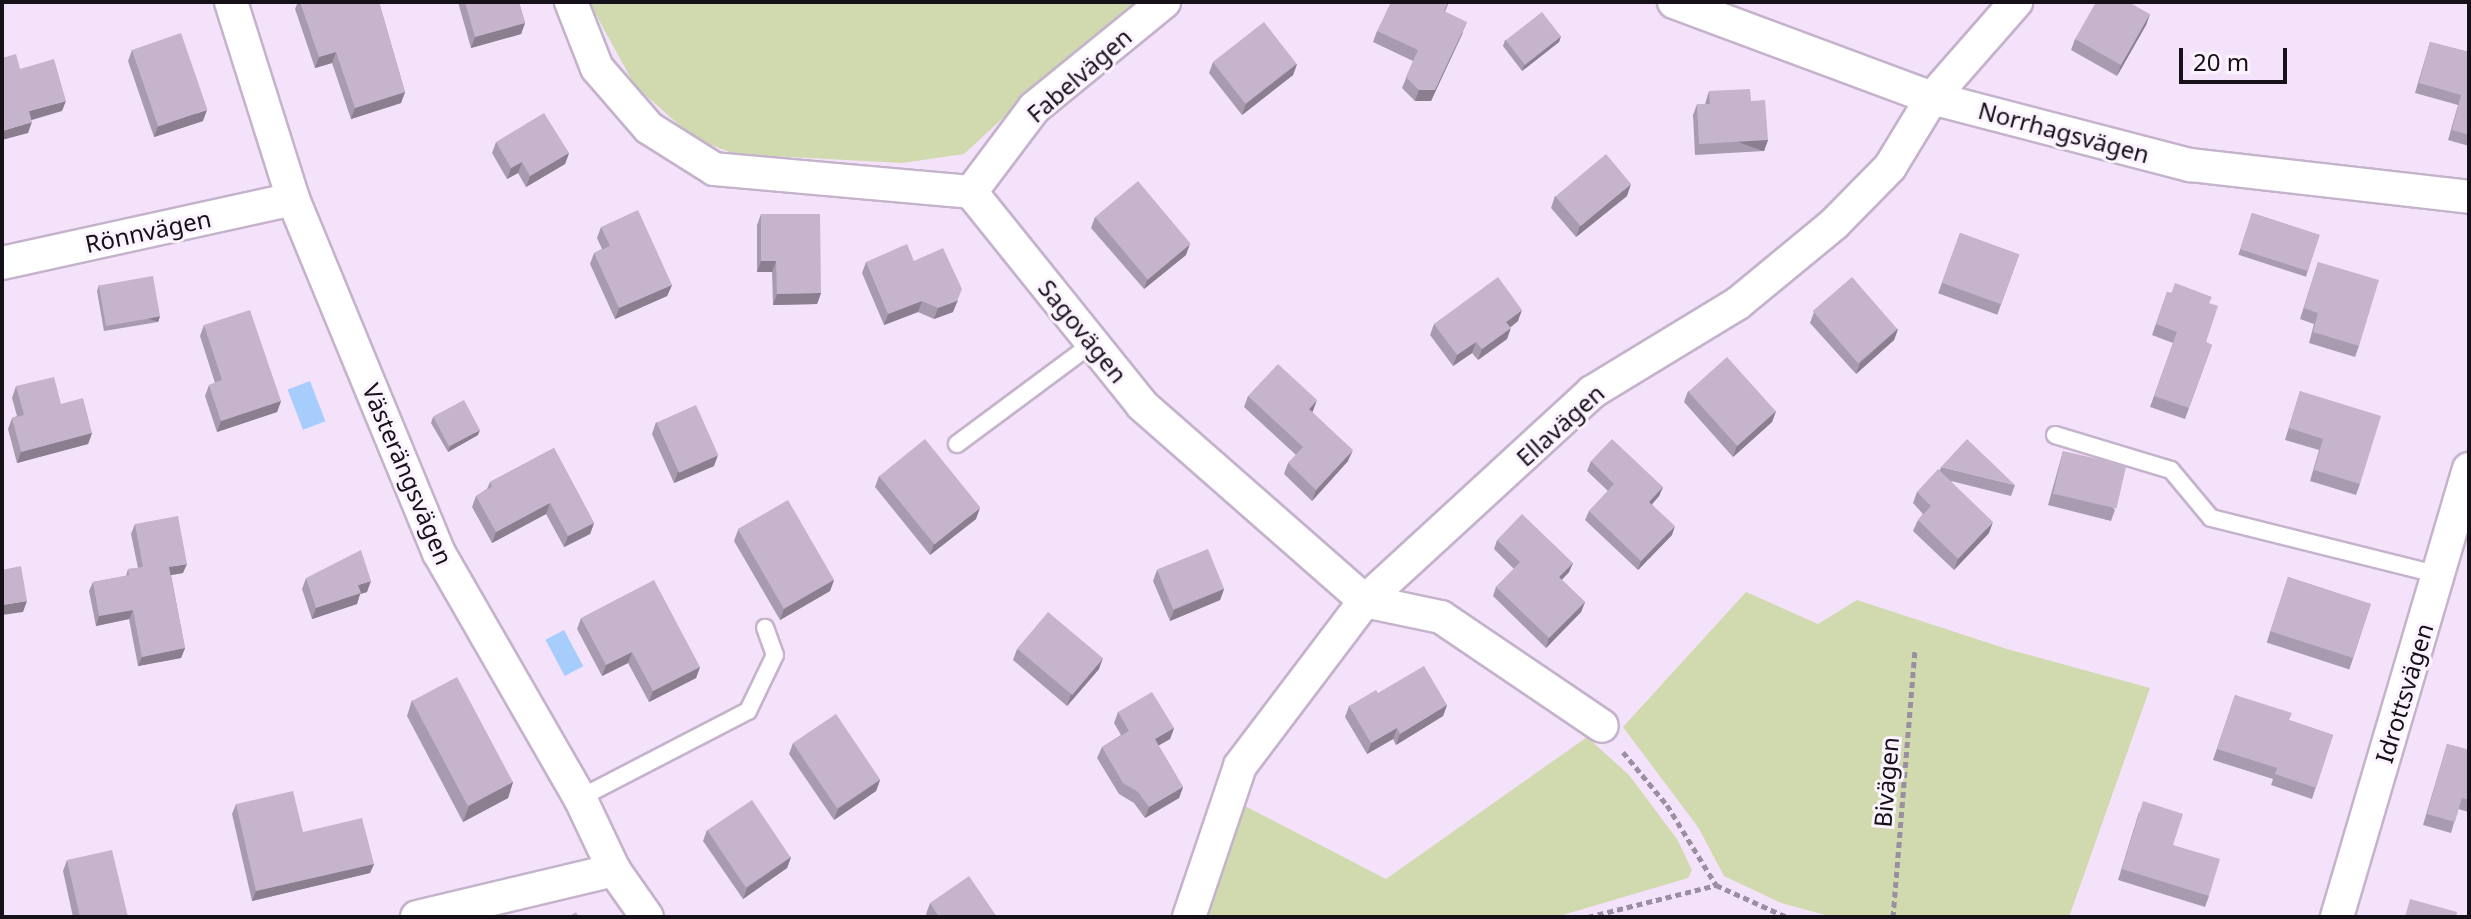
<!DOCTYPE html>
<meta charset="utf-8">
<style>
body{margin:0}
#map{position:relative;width:2471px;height:919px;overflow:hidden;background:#f4e2fb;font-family:"Noto Sans",sans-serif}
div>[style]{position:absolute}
.green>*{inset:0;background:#d0daae}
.water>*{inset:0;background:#a7cdfd;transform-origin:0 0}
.path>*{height:5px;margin-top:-2.5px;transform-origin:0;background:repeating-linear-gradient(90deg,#9b8ea0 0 6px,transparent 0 10px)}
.roads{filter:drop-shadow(2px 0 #c4b3cb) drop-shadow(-2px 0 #c4b3cb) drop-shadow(0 2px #c4b3cb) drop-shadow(0 -2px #c4b3cb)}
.service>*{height:16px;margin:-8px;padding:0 8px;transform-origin:8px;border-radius:8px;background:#fff}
.minor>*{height:32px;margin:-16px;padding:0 16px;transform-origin:16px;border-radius:16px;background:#fff}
.wall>*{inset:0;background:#a99baf;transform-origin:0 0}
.shaded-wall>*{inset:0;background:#8a7e8f;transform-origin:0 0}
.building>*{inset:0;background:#c5b4cc;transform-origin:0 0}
span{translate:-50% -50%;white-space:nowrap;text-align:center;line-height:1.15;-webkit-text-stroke:6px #fbf3fd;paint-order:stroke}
.street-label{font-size:24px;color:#161019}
.frame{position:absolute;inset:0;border:4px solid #161019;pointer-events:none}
.scale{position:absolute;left:2179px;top:48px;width:108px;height:36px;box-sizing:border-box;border:4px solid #161019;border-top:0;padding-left:10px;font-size:24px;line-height:28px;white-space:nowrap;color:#161019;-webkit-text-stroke:6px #fbf3fd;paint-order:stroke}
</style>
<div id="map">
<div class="green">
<div style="clip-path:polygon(589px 2px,1148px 2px,1029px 94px,964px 154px,902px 163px,735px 154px,695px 139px,635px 86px)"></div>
<div style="clip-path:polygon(1746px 592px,1818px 624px,1857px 600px,2007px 649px,2150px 688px,2069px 917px,1833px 917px,1781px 903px,1724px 876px,1698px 827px,1623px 727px)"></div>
<div style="clip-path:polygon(1587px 737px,1629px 775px,1677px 839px,1692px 870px,1688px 878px,1556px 917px,1204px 917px,1239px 803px,1386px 879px)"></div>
</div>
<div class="water">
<div style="left:310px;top:381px;width:43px;height:24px;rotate:69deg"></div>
<div style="left:564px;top:630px;width:41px;height:21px;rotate:62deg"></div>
</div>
<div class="path">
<div style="left:1623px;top:752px;width:69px;rotate:50.3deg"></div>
<div style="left:1667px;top:805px;width:94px;rotate:58.5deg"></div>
<div style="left:1716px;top:885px;width:78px;rotate:24.3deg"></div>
<div style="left:1588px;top:917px;width:132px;rotate:-14deg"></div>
<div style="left:1893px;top:917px;width:268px;rotate:-85.3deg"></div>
</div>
<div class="roads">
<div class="service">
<div style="left:2055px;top:435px;width:121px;rotate:16.8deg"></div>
<div style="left:2171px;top:470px;width:62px;rotate:50.2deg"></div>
<div style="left:2211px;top:518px;width:235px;rotate:14deg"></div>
<div style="left:957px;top:444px;width:169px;rotate:-36.6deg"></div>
<div style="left:580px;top:798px;width:189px;rotate:-27.4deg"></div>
<div style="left:748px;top:711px;width:62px;rotate:-64.3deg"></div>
<div style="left:775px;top:655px;width:29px;rotate:-110deg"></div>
</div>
<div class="minor">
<div style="left:231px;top:2px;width:207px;rotate:72.5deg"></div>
<div style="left:293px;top:199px;width:383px;rotate:67.6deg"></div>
<div style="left:439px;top:553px;width:283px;rotate:60.1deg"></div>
<div style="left:580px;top:798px;width:80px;rotate:64.7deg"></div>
<div style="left:614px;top:870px;width:57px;rotate:54.9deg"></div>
<div style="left:571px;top:2px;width:71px;rotate:68.5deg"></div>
<div style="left:597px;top:68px;width:79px;rotate:49.1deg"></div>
<div style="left:649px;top:128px;width:77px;rotate:32.2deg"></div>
<div style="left:714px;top:169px;width:258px;rotate:5.1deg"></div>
<div style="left:971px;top:192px;width:273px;rotate:51.2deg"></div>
<div style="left:1142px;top:405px;width:297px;rotate:41.3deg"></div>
<div style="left:1365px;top:601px;width:78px;rotate:11.9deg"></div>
<div style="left:1441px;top:617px;width:194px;rotate:34.1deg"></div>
<div style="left:1674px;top:2px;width:275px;rotate:20.4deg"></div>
<div style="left:1932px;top:98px;width:267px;rotate:14.6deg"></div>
<div style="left:2190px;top:165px;width:281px;rotate:6.5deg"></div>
<div style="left:971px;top:192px;width:105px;rotate:-53.1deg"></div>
<div style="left:1034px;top:108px;width:168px;rotate:-39.2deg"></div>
<div style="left:2px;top:263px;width:298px;rotate:-12.4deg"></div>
<div style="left:417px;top:917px;width:203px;rotate:-13.4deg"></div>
<div style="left:1189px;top:917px;width:159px;rotate:-71.3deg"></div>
<div style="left:1240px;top:766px;width:207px;rotate:-52.9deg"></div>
<div style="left:1365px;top:601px;width:309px;rotate:-42.6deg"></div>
<div style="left:1592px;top:392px;width:170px;rotate:-31.3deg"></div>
<div style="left:1737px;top:304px;width:126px;rotate:-39.5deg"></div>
<div style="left:1834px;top:224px;width:80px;rotate:-45.5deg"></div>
<div style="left:1890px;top:167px;width:81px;rotate:-58.7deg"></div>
<div style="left:1932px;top:98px;width:128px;rotate:-48.8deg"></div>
<div style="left:2337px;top:917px;width:467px;rotate:-73.6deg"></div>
</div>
</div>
<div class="wall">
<div style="clip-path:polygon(298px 2px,379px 2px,405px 92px,401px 103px,351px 119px,332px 63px,315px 68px,295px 9px)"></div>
<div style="clip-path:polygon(458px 2px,519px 2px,525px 23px,521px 34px,471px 48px)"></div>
<div style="clip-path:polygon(1449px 2px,1445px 12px,1463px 33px,1431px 101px,1415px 101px,1402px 88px,1413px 61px,1373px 42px,1377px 31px)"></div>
<div style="clip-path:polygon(2150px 14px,2146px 25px,2117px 76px,2071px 50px,2075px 39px)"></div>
<div style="clip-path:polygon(1561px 36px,1559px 42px,1522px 71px,1503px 46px,1505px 40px)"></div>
<div style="clip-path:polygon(2430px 42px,2469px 52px,2469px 146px,2448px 140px,2458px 105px,2415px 93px)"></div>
<div style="clip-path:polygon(132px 50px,203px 121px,154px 137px,128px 61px)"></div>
<div style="clip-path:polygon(1213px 62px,1297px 64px,1293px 75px,1242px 115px,1209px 73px)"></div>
<div style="clip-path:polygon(1709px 91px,1768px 140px,1764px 151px,1695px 155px,1693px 115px,1697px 104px,1705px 104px)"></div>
<div style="clip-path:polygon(496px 142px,569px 153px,565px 164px,526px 187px,518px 173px,507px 179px,492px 153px)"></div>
<div style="clip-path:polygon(1555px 196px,1627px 196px,1576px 237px,1551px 208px)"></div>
<div style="left:2252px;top:213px;width:71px;height:44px;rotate:18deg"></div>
<div style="clip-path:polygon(761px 214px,821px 293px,817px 304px,773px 305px,772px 272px,757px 272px,757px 225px)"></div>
<div style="clip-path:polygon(1095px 217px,1186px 255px,1144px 289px,1091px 228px)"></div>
<div style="clip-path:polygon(601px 227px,672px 285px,667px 296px,615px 319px,590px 264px,594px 253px,602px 249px,597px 238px)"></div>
<div style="left:1960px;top:233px;width:63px;height:64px;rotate:20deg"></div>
<div style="clip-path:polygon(914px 261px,953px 312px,934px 319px,918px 312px,884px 325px,862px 273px,866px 262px)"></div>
<div style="clip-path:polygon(2318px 262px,2359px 346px,2355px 357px,2309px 343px,2314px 324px,2300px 319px)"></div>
<div style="clip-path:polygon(99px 285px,160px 316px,158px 322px,104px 331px,97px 291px)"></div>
<div style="clip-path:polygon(2167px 292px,2209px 303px,2206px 342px,2212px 345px,2185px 419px,2150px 407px,2173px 343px,2152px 335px)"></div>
<div style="clip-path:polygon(1814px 312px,1898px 329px,1894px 340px,1856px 374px,1810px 323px)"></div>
<div style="clip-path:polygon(1518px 321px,1510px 328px,1507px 339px,1478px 360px,1472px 353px,1453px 366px,1430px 335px,1434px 324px)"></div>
<div style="clip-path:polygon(204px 325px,281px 401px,277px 412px,217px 432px,205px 396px,209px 385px,215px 383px,200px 336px)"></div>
<div style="clip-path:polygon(16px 386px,61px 404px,92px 433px,88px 444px,17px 463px,8px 429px,12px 418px,17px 416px,12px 398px)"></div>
<div style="clip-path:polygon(1688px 391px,1776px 411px,1772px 422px,1733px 457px,1684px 402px)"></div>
<div style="clip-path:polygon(2300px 391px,2360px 484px,2356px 495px,2310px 481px,2319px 450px,2285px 440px)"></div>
<div style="clip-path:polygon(1248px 396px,1313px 411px,1312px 412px,1348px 461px,1312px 501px,1284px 474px,1288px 463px,1296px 455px,1244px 407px)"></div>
<div style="clip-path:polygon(433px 417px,478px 435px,448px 452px,431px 423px)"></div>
<div style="clip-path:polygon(656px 422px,714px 466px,674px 483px,652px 434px)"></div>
<div style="clip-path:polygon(554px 448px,594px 523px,590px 534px,564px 547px,546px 514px,492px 543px,472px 507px,476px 496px,487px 489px,490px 482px)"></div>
<div style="clip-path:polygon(2063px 451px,2115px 510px,2111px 521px,2048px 505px)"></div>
<div style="clip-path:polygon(1591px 461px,1663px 487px,1659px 496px,1652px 504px,1672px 535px,1638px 570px,1585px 520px,1589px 511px,1608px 491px,1587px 471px)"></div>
<div style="clip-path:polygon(1941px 467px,2015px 485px,2011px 496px,1951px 481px,1989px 533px,1954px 570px,1913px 531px,1918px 520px,1923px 514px,1913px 503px,1917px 492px,1940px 470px)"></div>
<div style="clip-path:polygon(879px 476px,976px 519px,930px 555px,875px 487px)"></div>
<div style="clip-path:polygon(135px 524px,183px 573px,171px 575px,185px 648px,181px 658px,138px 666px,129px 619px,96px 626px,89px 591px,93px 582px,126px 576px,128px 569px,138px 568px,131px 534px)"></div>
<div style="clip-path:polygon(738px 530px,834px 580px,830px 591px,780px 620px,734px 541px)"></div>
<div style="clip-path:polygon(1497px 540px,1573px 563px,1569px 572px,1562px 580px,1585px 602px,1581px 612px,1546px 648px,1493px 596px,1496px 587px,1514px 569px,1494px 549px)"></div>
<div style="clip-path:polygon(1157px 570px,1224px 589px,1220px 600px,1170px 621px,1153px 581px)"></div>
<div style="left:2288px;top:577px;width:87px;height:69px;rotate:18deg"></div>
<div style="clip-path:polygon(306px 578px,367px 592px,360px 594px,357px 604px,312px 619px,302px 589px)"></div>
<div style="clip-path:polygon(581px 618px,700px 667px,696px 678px,649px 702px,628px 663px,602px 676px,577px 629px)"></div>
<div style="clip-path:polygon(1017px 649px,1099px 669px,1067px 706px,1013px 660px)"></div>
<div style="clip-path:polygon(1378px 693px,1447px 705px,1443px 716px,1396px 745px,1393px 739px,1367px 754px,1345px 717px,1349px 706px)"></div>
<div style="clip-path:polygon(2235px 695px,2289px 720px,2333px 735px,2312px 799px,2271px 785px,2273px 779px,2213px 760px)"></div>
<div style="clip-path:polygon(412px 700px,513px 782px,508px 798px,463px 822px,407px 716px)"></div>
<div style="clip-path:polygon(1118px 712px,1174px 728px,1170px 739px,1158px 745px,1183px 787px,1179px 798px,1145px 818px,1134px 803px,1119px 794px,1097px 758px,1102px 747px,1121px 735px,1114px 723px)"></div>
<div style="clip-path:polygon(793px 743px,880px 780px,876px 791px,834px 820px,789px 754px)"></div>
<div style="clip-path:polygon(2447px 744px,2469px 750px,2469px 812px,2458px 809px,2451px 833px,2423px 825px)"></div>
<div style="clip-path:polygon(236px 804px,374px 864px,370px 873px,252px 901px,232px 814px)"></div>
<div style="clip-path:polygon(2139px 812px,2173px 845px,2209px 896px,2205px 907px,2118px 880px)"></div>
<div style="clip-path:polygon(707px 830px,791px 857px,787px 868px,743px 899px,703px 841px)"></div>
<div style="clip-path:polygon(67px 860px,128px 917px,73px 917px,63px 871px)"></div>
<div style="clip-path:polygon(930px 903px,997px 917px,927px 917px,926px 914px)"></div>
</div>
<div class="shaded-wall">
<div style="clip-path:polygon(2150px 14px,2146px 25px,2117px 76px,2121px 65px)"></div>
<div style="clip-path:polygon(1467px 22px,1431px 101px,1415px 101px,1419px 90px)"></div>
<div style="clip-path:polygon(525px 23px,521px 34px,471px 48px,475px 37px)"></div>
<div style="clip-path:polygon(1561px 36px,1559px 42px,1522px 71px,1524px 66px)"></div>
<div style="clip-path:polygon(336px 52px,332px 63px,315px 68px,319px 57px)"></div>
<div style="clip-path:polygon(1297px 64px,1293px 75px,1242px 115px,1246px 104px)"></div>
<div style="clip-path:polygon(405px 92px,401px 103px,351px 119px,355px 108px)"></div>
<div style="clip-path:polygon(66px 101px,62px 111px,25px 122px,29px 111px)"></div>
<div style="clip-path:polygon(207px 110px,203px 121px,154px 137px,158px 126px)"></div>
<div style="clip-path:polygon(32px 122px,28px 133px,2px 140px,2px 131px)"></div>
<div style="left:1768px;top:140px;width:12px;height:69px;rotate:110deg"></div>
<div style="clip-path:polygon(569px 153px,565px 164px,526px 187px,530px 176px)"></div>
<div style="clip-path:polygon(522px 162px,518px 173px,507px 179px,511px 168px)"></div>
<div style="clip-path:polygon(1631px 184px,1627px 196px,1576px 237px,1580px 226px)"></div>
<div style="clip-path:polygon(1190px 244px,1186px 255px,1144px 289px,1148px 278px)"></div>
<div style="clip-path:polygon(761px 261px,776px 261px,772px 272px,757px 272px)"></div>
<div style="clip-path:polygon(672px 285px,667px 296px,615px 319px,619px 308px)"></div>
<div style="clip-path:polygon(821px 293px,817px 304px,773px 305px,777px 294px)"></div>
<div style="clip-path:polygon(958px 300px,953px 312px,934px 319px,938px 308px)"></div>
<div style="clip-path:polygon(922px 301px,918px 312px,884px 325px,888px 314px)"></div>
<div style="clip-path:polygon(1522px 310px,1518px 321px,1502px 333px,1506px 322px)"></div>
<div style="left:160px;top:316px;width:6px;height:55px;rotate:108deg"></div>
<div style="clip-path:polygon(1511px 328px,1507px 339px,1478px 360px,1482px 349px)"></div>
<div style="clip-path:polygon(1898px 329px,1894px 340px,1856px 374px,1860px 363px)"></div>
<div style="clip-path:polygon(1476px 342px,1472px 353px,1453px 366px,1457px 355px)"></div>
<div style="clip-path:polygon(1317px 400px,1313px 411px,1305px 420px,1309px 409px)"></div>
<div style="clip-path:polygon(281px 401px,277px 412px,217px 432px,221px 421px)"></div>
<div style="clip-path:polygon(1776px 411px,1772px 422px,1733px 457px,1737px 446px)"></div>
<div style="clip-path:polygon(480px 430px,478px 435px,448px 452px,450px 446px)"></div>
<div style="clip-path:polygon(92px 433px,88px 444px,17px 463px,21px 452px)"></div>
<div style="clip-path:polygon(1353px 450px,1348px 461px,1312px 501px,1316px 490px)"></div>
<div style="clip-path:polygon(718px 455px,714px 466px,674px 483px,678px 472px)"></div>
<div style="clip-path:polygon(1663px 487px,1659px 496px,1646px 511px,1649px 502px)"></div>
<div style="clip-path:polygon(550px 503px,546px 514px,492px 543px,496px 532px)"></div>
<div style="clip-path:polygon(980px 508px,976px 519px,930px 555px,934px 544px)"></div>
<div style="clip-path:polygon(1993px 522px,1989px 533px,1954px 570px,1958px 559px)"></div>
<div style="clip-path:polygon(594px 523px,590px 534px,564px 547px,568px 536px)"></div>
<div style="clip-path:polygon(1675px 526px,1672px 535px,1638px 570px,1641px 561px)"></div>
<div style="clip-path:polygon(1573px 563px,1569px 572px,1555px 586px,1559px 577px)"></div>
<div style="clip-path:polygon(187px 564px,183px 573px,166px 576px,169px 567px)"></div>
<div style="clip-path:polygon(834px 580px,830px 591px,780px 620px,784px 609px)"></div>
<div style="clip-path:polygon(371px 581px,367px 592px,360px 594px,357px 604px,312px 619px,316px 608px,358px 585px)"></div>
<div style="clip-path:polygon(1224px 589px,1220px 600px,1170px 621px,1174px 610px)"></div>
<div style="clip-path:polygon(27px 601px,23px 612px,2px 615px,2px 605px)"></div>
<div style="clip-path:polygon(1585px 602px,1581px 612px,1546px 648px,1549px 638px)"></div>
<div style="clip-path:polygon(133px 610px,129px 619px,96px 626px,99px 616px)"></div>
<div style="clip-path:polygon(185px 648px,181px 658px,138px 666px,142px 657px)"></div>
<div style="clip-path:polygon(632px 652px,628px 663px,602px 676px,606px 665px)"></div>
<div style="clip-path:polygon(1103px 658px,1099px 669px,1067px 706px,1071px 695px)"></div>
<div style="clip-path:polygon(700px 667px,696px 678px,649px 702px,653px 691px)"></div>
<div style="clip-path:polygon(1447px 705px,1443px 716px,1396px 745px,1400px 734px)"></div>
<div style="clip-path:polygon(1174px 728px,1170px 739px,1151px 750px,1155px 739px)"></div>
<div style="clip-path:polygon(1397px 728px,1393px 739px,1367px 754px,1371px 743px)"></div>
<div style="clip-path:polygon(880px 780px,876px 791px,834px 820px,838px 809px)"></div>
<div style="clip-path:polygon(513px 782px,508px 798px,463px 822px,469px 806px)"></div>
<div style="clip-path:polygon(1183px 787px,1179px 798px,1145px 818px,1149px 807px)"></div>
<div style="clip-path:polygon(791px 857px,787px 868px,743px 899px,747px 888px)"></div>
<div style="clip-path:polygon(374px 864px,370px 873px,252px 901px,256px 891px)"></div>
</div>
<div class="building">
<div style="clip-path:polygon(300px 2px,379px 2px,405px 92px,355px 108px,336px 52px,319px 57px)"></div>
<div style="clip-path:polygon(465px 2px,519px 2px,525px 23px,475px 37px)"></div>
<div style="clip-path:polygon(1391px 2px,1448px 2px,1444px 11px,1467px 22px,1435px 90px,1419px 90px,1406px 77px,1418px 50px,1377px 31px)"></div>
<div style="clip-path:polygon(2096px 2px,2128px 2px,2150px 14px,2121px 65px,2075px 39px)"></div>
<div style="left:1542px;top:12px;width:31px;height:46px;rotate:52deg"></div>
<div style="left:1264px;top:22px;width:53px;height:65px;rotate:52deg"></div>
<div style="left:181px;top:33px;width:81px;height:52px;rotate:71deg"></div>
<div style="clip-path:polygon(2430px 42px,2469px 52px,2469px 135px,2452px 130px,2461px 95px,2419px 83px)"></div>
<div style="clip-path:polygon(16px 54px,20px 69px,54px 59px,66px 101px,29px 111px,32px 122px,2px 131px,2px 58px)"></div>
<div style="clip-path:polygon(1750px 89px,1751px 101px,1765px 100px,1768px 140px,1699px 144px,1697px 104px,1710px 104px,1709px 91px)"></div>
<div style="clip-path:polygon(544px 113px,569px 153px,530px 176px,522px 162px,511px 168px,496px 142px)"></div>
<div style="left:1606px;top:154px;width:39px;height:66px;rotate:50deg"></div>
<div style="left:1138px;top:181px;width:82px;height:56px;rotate:50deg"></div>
<div style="clip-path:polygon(638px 210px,672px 285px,619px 308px,594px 253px,610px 246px,601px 227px)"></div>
<div style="left:2252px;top:213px;width:71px;height:38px;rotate:18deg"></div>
<div style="clip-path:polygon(761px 214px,820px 214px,821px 293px,777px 294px,776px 261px,761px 261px)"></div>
<div style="left:1960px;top:233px;width:63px;height:53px;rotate:20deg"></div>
<div style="clip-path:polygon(907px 244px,914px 261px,943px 248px,962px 289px,957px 301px,938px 308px,922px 301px,888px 314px,866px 262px)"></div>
<div style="clip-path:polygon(2318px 262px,2379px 280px,2359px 346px,2313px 332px,2318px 313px,2304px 308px)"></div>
<div style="left:153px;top:276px;width:41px;height:55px;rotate:80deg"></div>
<div style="clip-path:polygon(1498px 277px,1522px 310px,1506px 322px,1511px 328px,1482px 349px,1476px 342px,1457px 355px,1434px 324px)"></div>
<div style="left:1852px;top:277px;width:69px;height:52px;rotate:49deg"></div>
<div style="clip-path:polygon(2175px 283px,2212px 297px,2209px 303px,2218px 306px,2206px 342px,2212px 345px,2189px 408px,2154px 396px,2177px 332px,2156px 324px,2167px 292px,2171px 294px)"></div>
<div style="clip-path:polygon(250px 310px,281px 401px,221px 421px,209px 385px,222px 380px,204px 325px)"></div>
<div style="left:1727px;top:357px;width:73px;height:52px;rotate:48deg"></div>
<div style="clip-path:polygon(1278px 364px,1317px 400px,1309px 409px,1353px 450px,1316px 490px,1288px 463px,1303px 447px,1248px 396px)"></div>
<div style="clip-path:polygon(54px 377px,61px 404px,83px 398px,92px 433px,21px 452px,12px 418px,24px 415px,16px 386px)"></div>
<div style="clip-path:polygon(2300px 391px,2381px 416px,2360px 484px,2314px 470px,2323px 439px,2289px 428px)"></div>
<div style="left:464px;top:400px;width:34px;height:35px;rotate:62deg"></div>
<div style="left:696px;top:405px;width:55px;height:43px;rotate:66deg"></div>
<div style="left:925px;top:439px;width:88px;height:59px;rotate:51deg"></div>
<div style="clip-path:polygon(1612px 439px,1663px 487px,1649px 502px,1675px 526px,1641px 561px,1589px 511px,1614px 484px,1591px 461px)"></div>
<div style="clip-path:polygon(1967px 439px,2015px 485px,1941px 467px)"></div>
<div style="clip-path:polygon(554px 448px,594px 523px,568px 536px,550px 503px,496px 532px,476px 496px,492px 487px,490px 482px)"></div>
<div style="left:2063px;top:451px;width:65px;height:44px;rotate:13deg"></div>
<div style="clip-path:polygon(1938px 469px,1993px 522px,1958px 559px,1918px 520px,1931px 506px,1917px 492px)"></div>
<div style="left:788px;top:500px;width:92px;height:58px;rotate:60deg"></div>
<div style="clip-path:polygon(1522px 514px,1573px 563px,1559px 577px,1585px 602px,1549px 638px,1496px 587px,1520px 562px,1497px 540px)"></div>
<div style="clip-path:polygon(178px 516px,187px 564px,169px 567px,185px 648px,142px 657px,133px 610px,99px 616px,93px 582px,129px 575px,128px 569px,143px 567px,135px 524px)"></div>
<div style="left:1208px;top:549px;width:43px;height:55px;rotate:68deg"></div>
<div style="clip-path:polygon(361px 550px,371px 581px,358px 585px,361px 593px,316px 608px,306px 578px)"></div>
<div style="clip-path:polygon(21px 566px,27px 601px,2px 605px,2px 570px)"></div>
<div style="left:2288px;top:577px;width:87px;height:57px;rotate:18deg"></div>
<div style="clip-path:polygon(654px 580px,700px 667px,653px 691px,632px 652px,606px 665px,581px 618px)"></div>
<div style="left:1048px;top:612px;width:72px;height:48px;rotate:40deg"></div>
<div style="clip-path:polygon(1424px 666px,1447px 705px,1400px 734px,1397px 728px,1371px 743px,1349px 706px,1376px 690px,1378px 693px)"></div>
<div style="left:457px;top:677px;width:119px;height:51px;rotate:62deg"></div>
<div style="clip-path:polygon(1152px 692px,1174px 728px,1155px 739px,1183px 787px,1149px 807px,1138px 792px,1123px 783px,1102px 747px,1129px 731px,1118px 712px)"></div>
<div style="clip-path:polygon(2235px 695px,2292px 713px,2289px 720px,2333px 735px,2316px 788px,2275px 774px,2277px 768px,2217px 749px)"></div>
<div style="left:836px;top:714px;width:79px;height:52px;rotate:56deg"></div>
<div style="clip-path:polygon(2447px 744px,2469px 750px,2469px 800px,2462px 798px,2455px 822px,2427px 814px)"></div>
<div style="clip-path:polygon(293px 791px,303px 832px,362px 818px,374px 864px,256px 891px,236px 804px)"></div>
<div style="left:752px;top:800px;width:69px;height:54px;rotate:56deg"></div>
<div style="clip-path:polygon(2143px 801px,2183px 814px,2173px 845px,2220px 859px,2209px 896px,2122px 869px)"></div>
<div style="clip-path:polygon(112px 850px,128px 917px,80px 917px,67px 860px)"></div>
<div style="clip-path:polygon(969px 876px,997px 917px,939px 917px,930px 903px)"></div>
<div style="clip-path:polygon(2410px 899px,2457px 912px,2456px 917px,2405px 917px)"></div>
<div style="clip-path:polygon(576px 912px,579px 917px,568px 917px)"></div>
</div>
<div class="street-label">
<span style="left:1079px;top:75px;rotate:-41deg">Fabelvägen</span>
<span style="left:2064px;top:132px;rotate:15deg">Norrhagsvägen</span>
<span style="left:148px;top:231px;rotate:-12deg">Rönnvägen</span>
<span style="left:1083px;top:331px;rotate:51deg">Sagovägen</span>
<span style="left:1560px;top:425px;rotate:-42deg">Ellavägen</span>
<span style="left:408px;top:474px;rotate:67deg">Västerängsvägen</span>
<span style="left:2404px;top:693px;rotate:-73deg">Idrottsvägen</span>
<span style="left:1886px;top:782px;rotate:-85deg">Bivägen</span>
</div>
<div class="frame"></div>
<div class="scale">20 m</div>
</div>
